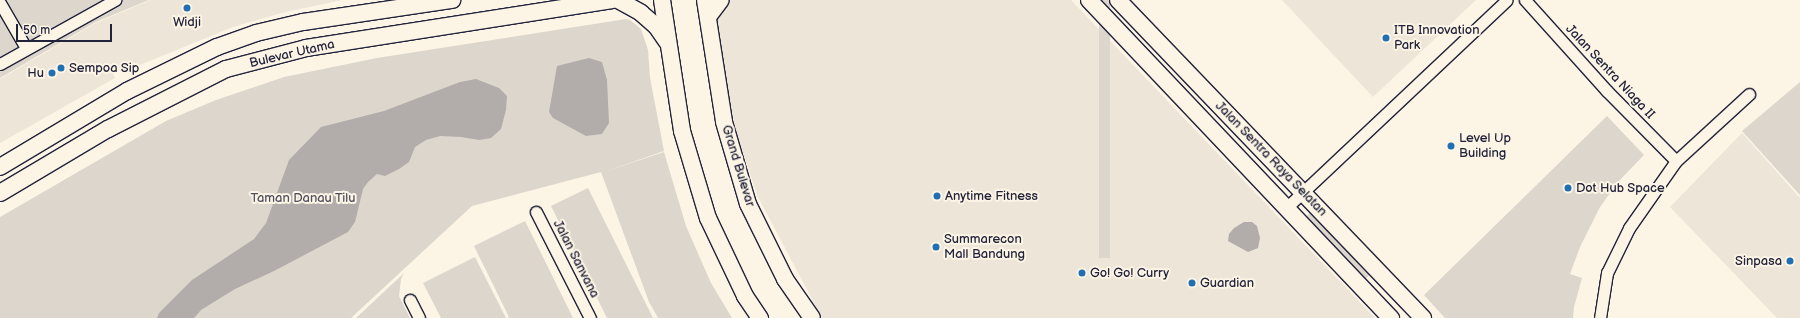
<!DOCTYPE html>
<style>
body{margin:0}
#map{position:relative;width:1800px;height:318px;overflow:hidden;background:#fcf5e5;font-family:"Balsamiq Sans",sans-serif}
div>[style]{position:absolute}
.built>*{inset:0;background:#ece5d8}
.green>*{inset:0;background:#dcd6cc;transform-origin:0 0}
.water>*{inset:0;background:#b2adab}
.roads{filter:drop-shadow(1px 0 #22223b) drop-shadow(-1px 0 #22223b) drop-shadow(0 1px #22223b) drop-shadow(0 -1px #22223b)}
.street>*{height:11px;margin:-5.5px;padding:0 5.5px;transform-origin:5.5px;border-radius:5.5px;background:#fcf5e5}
.secondary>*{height:16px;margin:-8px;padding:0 8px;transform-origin:8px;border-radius:8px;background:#fcf5e5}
.dots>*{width:11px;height:11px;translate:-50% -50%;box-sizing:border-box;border:2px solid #fcf5e5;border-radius:50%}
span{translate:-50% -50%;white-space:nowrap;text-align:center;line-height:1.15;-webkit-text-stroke:4px #fcf5e5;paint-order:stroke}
.poi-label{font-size:13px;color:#22223b}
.left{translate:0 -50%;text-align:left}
.right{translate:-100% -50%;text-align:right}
.street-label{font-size:13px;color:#22223b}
.park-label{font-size:13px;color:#504f5f}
.scale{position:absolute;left:16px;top:24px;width:96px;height:18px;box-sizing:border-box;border:2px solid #22223b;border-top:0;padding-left:5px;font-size:12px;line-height:14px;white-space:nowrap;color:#22223b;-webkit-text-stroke:3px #fcf5e5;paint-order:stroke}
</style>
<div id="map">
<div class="built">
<div style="clip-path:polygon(151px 0,343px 0,285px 12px,233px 27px,135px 67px,132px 64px,113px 73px,115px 78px,0 143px,0 79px,96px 23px)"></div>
<div style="clip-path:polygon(731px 0,1071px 0,1375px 318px,822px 318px,758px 197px,737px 135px,715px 31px,719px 14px)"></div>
<div style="clip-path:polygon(1282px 0,1476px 0,1373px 97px)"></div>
<div style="clip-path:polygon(1742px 133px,1800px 198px,1800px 318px,1777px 318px,1670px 207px)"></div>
</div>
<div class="green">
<div style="clip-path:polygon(0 0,149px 0,96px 22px,0 78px)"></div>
<div style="left:1099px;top:0;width:11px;height:258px"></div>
<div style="clip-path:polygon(626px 19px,630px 20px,641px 29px,648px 50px,650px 78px,664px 151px,604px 172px,664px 152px,686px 226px,711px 283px,732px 318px,658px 318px,649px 302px,601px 172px,472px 206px,351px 318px,0 318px,0 217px,166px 121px,216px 100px,284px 77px,377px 58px)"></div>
<div style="clip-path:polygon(1800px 82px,1800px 195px,1742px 131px)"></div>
<div style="clip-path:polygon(1607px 116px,1644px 155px,1618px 182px,1600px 207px,1580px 247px,1570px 274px,1582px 278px,1574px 307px,1573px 318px,1445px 318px,1424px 295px)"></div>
<div style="clip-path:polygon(588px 188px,653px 318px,607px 318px,551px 206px)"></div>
<div style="left:1311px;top:212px;width:86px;height:9px;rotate:46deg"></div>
<div style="clip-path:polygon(525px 221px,542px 255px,573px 318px,509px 318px,508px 315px,474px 246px)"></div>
<div style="clip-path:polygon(475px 257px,506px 318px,441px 318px,423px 283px)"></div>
<div style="clip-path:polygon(404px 273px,401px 279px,399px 296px,410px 318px,356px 318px)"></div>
</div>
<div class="water">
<div style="clip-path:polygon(589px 58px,602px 62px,607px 80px,609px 123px,602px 134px,586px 136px,553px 118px,549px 112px,557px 66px)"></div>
<div style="clip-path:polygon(476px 79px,499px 88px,507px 96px,506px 110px,501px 129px,491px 138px,479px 140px,461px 137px,440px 136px,426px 140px,415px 147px,409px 162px,399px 169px,385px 176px,377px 174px,368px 182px,363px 189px,355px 222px,348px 232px,274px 271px,235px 289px,201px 310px,194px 318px,157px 318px,159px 313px,192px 280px,254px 239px,266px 223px,289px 160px,321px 127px,384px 111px,460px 82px)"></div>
<div style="clip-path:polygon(1244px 222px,1252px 222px,1257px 226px,1260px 238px,1258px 248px,1248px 252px,1228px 241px,1229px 234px,1234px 228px)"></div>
</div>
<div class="roads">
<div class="street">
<div style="left:1525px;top:0;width:122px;rotate:48deg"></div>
<div style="left:1607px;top:91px;width:98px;rotate:45.4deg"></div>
<div style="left:0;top:3px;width:52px;rotate:60deg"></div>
<div style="left:0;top:64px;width:132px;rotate:-29.1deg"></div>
<div style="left:1286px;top:208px;width:303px;rotate:-43.3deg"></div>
<div style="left:536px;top:212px;width:119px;rotate:63deg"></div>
<div style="left:410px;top:300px;width:20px;rotate:63deg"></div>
<div style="left:1600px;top:318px;width:46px;rotate:-81.2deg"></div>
<div style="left:1607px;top:273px;width:50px;rotate:-63.9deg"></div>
<div style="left:1629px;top:228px;width:82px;rotate:-55deg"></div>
<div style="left:1676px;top:161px;width:99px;rotate:-42.5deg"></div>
</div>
<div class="secondary">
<div style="left:618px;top:0;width:26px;rotate:29deg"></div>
<div style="left:641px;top:13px;width:20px;rotate:41deg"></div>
<div style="left:656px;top:26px;width:19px;rotate:55deg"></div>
<div style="left:662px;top:0;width:133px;rotate:81.3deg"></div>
<div style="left:682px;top:131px;width:91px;rotate:73.4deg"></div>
<div style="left:708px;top:218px;width:86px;rotate:64.6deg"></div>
<div style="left:745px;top:296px;width:27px;rotate:56deg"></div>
<div style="left:705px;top:0;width:123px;rotate:81.1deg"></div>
<div style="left:724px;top:122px;width:85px;rotate:73.7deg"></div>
<div style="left:748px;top:204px;width:84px;rotate:63.7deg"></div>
<div style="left:785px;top:279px;width:47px;rotate:55.3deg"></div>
<div style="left:1089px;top:0;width:439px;rotate:46.5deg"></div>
<div style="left:1118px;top:0;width:441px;rotate:46.2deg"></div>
<div style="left:708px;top:17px;width:21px;rotate:-53deg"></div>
<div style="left:0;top:167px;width:148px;rotate:-30.9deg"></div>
<div style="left:127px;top:91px;width:100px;rotate:-26.1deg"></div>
<div style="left:217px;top:47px;width:41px;rotate:-19.7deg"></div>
<div style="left:256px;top:33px;width:48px;rotate:-13.2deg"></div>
<div style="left:303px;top:22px;width:151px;rotate:-8.4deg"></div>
<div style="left:0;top:193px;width:126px;rotate:-30.7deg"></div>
<div style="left:108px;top:129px;width:132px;rotate:-27deg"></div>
<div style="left:226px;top:69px;width:83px;rotate:-14.7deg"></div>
<div style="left:306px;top:48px;width:310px;rotate:-8.9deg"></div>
</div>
</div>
<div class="dots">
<div style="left:187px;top:8px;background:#1f6fb2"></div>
<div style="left:1386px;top:38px;background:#1f6fb2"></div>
<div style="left:61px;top:68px;background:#1f6fb2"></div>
<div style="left:52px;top:73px;background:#1f6fb2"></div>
<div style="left:1451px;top:146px;background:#1f6fb2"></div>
<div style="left:1568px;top:188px;background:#1f6fb2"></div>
<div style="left:937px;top:196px;background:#1f6fb2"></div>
<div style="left:936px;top:247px;background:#1f6fb2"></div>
<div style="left:1790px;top:261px;background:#1f6fb2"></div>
<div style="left:1082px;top:273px;background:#1f6fb2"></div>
<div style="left:1192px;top:283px;background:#1f6fb2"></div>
</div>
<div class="poi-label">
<span style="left:187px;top:22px">Widji</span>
<span class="left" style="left:1394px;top:38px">ITB Innovation<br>Park</span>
<span class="left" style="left:69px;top:68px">Sempoa Sip</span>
<span class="right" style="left:44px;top:73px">Hu</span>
<span class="left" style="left:1459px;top:146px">Level Up<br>Building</span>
<span class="left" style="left:1576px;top:188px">Dot Hub Space</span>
<span class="left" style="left:945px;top:196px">Anytime Fitness</span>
<span class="left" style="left:944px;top:247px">Summarecon<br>Mall Bandung</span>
<span class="right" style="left:1782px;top:261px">Sinpasa</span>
<span class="left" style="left:1090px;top:273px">Go! Go! Curry</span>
<span class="left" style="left:1200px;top:283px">Guardian</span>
</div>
<div class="street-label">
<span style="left:292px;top:54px;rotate:-13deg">Bulevar Utama</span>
<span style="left:1610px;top:72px;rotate:47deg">Jalan Sentra Niaga II</span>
<span style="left:1271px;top:159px;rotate:46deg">Jalan Sentra Raya Selatan</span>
<span style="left:738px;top:166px;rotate:73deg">Grand Bulevar</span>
<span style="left:576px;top:259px;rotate:63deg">Jalan Sanvana</span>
</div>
<div class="park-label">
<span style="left:303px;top:198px">Taman Danau Tilu</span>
</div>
<div class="scale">50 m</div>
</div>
